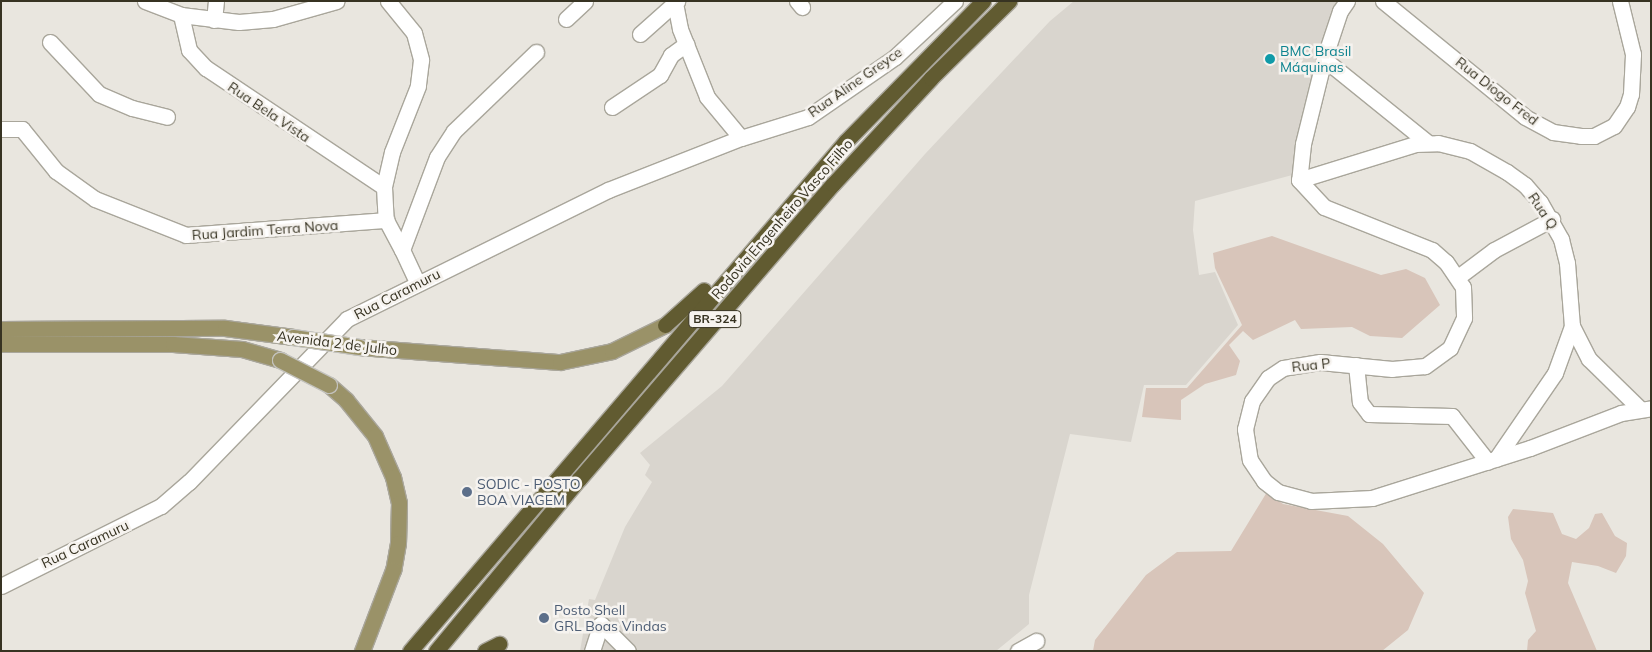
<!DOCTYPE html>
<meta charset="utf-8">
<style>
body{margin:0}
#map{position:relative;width:1652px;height:652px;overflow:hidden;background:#e9e6df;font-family:Mulish,sans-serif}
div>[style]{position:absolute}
.built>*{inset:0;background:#d9d5ce}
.green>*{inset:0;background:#d8c5ba}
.roads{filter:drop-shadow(1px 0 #a9a69b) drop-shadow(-1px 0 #a9a69b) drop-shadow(0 1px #a9a69b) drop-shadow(0 -1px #a9a69b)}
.minor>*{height:15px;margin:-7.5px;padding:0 7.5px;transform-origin:7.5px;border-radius:7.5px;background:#fff}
.major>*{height:15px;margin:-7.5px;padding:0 7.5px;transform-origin:7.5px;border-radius:7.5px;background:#9a9268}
.highway>*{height:15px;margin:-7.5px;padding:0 7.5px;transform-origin:7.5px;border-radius:7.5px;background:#615b31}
.bridges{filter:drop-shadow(1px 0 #c3c2bd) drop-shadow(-1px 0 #c3c2bd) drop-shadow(0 1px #c3c2bd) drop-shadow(0 -1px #c3c2bd)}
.major-bridge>*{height:15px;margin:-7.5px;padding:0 7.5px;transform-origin:7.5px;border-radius:7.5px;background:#9a9268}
.dots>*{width:14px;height:14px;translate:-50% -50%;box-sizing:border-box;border:2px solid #f6f3ef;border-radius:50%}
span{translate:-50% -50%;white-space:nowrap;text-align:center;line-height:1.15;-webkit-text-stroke:5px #f6f3ef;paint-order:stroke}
.shield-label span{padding:1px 4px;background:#f6f3ef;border:1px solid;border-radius:4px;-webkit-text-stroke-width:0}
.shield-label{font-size:12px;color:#373322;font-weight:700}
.culture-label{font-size:14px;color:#0d838f}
.left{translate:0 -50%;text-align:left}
.street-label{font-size:14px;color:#373322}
.service-label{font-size:14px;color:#4e5e75}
.frame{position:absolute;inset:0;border:2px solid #373322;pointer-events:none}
</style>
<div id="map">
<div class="built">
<div style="clip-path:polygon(1074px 1px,1340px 1px,1318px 54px,1307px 94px,1296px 174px,1195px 201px,1193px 230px,1199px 275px,1215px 272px,1238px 325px,1186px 385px,1144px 385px,1131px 442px,1070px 434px,1029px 595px,1029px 624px,996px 651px,580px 651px,589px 599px,595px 600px,625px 527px,652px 482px,645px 475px,650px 465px,640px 453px,722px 386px,925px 154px,1050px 21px)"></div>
</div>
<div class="green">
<div style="clip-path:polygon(1272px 236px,1381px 275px,1406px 269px,1425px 278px,1440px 305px,1402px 338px,1370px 336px,1352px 327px,1301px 329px,1295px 320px,1253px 340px,1243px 331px,1229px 345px,1240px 361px,1236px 375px,1205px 384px,1181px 400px,1181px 420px,1142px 417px,1146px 388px,1187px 388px,1242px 325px,1215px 268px,1213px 253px)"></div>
<div style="clip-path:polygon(1267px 492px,1283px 504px,1348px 516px,1383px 544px,1424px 593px,1408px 630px,1382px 651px,1093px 651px,1095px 640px,1146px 575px,1177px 552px,1231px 551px)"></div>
<div style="clip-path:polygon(1513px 509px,1553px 513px,1562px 534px,1576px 539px,1589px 528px,1595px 514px,1602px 513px,1615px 536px,1627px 543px,1626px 556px,1616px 573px,1598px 566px,1572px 562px,1568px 583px,1597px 651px,1527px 651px,1528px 640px,1536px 631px,1525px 593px,1528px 581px,1523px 560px,1511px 539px,1508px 517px)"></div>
</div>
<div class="roads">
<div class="minor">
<div style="left:145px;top:1px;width:39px;rotate:21deg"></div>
<div style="left:181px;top:15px;width:58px;rotate:6.9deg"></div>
<div style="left:239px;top:22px;width:34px;rotate:-5deg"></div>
<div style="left:273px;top:19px;width:66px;rotate:-15.7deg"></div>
<div style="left:388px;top:1px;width:41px;rotate:50.9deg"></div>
<div style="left:414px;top:33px;width:28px;rotate:75deg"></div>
<div style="left:421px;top:60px;width:26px;rotate:97deg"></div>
<div style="left:418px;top:86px;width:71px;rotate:111.5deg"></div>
<div style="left:392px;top:152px;width:36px;rotate:103deg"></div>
<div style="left:384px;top:187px;width:33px;rotate:87deg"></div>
<div style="left:386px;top:220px;width:34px;rotate:62deg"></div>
<div style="left:797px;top:1px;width:8px;rotate:50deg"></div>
<div style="left:1347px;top:1px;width:12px;rotate:125deg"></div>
<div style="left:1340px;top:11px;width:51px;rotate:108.4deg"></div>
<div style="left:1324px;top:59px;width:132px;rotate:38.9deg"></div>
<div style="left:1383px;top:1px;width:183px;rotate:39.2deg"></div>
<div style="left:1525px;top:117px;width:32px;rotate:28deg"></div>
<div style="left:1553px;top:132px;width:28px;rotate:8deg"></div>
<div style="left:1581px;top:136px;width:13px"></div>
<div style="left:1594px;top:136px;width:22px;rotate:-27deg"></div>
<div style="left:1614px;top:126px;width:23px;rotate:-56deg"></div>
<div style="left:1627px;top:107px;width:14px;rotate:-73deg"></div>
<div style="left:1631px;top:94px;width:40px;rotate:-87.1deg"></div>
<div style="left:1633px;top:54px;width:55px;rotate:-103.8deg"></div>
<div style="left:675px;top:3px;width:26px;rotate:79deg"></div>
<div style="left:680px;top:29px;width:73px;rotate:68.3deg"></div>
<div style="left:707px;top:97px;width:53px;rotate:50.3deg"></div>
<div style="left:181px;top:15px;width:36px;rotate:77deg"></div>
<div style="left:189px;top:50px;width:25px;rotate:47deg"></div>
<div style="left:206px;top:68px;width:214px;rotate:33.8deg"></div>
<div style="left:566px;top:19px;width:26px;rotate:-43deg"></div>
<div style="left:214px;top:20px;width:19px;rotate:-84deg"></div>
<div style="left:640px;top:34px;width:50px;rotate:-41.7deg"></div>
<div style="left:50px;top:42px;width:71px;rotate:46.7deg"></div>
<div style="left:99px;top:94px;width:36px;rotate:23deg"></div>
<div style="left:132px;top:108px;width:36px;rotate:14deg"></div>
<div style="left:1324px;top:59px;width:88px;rotate:103.9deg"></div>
<div style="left:1303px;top:144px;width:36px;rotate:96deg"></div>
<div style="left:1299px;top:180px;width:37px;rotate:47deg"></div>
<div style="left:1324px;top:207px;width:116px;rotate:21.7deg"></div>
<div style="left:1432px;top:250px;width:18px;rotate:41deg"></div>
<div style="left:1446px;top:262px;width:30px;rotate:56deg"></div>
<div style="left:1463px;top:287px;width:31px;rotate:88deg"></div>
<div style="left:1464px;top:318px;width:33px;rotate:115deg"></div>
<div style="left:1450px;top:348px;width:31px;rotate:144deg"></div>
<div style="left:1425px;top:366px;width:33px;rotate:175deg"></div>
<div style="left:1392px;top:369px;width:72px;rotate:-174.4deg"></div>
<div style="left:1320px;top:362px;width:37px;rotate:171deg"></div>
<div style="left:1283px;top:368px;width:18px;rotate:146deg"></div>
<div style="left:1268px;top:378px;width:28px;rotate:125deg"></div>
<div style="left:1252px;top:401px;width:29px;rotate:104deg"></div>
<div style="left:1245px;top:429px;width:31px;rotate:81deg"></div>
<div style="left:1250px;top:460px;width:25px;rotate:56deg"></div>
<div style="left:1264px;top:481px;width:18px;rotate:38deg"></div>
<div style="left:1278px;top:492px;width:34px;rotate:15deg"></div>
<div style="left:1311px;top:501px;width:61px;rotate:-2.8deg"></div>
<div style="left:1372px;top:498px;width:166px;rotate:-17.6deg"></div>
<div style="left:1530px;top:448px;width:97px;rotate:-21deg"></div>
<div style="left:1621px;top:413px;width:30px;rotate:-9deg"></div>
<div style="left:612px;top:107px;width:58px;rotate:-33.7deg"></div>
<div style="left:660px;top:75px;width:23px;rotate:-61deg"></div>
<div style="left:671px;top:55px;width:19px;rotate:-36deg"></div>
<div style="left:1px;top:129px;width:21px"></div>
<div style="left:22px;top:129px;width:54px;rotate:51deg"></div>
<div style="left:56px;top:171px;width:48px;rotate:35.7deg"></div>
<div style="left:95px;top:199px;width:98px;rotate:21.6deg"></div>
<div style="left:186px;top:235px;width:201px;rotate:-4.3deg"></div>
<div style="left:1299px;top:180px;width:121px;rotate:-17.2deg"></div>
<div style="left:1415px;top:144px;width:23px;rotate:-2deg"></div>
<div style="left:1438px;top:143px;width:33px;rotate:14deg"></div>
<div style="left:1470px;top:151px;width:43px;rotate:29.6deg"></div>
<div style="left:1507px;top:172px;width:22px;rotate:36deg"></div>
<div style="left:1525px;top:185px;width:23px;rotate:49deg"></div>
<div style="left:1540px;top:202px;width:43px;rotate:60.4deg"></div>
<div style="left:1561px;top:239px;width:25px;rotate:76deg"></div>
<div style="left:1567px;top:263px;width:63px;rotate:85.5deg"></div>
<div style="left:1572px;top:326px;width:50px;rotate:109.9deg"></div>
<div style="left:1555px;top:373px;width:104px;rotate:124.5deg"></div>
<div style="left:1458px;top:277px;width:45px;rotate:-36.9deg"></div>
<div style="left:1494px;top:250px;width:66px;rotate:-28.1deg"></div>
<div style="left:417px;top:282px;width:35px;rotate:-115deg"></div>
<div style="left:402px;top:250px;width:99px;rotate:-69.4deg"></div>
<div style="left:437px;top:157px;width:31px;rotate:-57deg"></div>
<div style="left:454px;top:131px;width:114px;rotate:-43.9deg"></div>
<div style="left:1572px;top:326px;width:37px;rotate:63deg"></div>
<div style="left:1589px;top:359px;width:70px;rotate:44.4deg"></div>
<div style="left:1356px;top:365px;width:37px;rotate:84deg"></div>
<div style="left:1360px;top:402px;width:15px;rotate:53deg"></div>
<div style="left:1369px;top:414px;width:83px;rotate:1.4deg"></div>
<div style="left:1452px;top:416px;width:58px;rotate:52deg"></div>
<div style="left:1px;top:586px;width:179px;rotate:-26.6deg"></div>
<div style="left:161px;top:506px;width:37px;rotate:-41deg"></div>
<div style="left:189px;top:482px;width:227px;rotate:-45.9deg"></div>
<div style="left:347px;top:319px;width:291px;rotate:-26.3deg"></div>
<div style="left:608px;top:190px;width:143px;rotate:-21.4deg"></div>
<div style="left:741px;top:138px;width:70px;rotate:-17.4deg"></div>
<div style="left:808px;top:117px;width:106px;rotate:-34.6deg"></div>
<div style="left:895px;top:57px;width:82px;rotate:-43deg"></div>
<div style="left:592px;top:651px;width:28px;rotate:-72deg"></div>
<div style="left:601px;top:624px;width:38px;rotate:45deg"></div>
<div style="left:1018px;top:651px;width:21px;rotate:-29deg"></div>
</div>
<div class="major">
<div style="left:1px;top:329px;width:224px;rotate:-0.3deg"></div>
<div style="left:225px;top:328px;width:69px;rotate:7.5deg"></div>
<div style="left:1px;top:344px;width:172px"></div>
<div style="left:173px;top:344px;width:69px;rotate:4.1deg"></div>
<div style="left:242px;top:349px;width:40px;rotate:16deg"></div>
<div style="left:359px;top:347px;width:202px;rotate:4.3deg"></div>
<div style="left:560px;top:362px;width:53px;rotate:-11.9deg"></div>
<div style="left:612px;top:351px;width:59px;rotate:-26.1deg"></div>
<div style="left:329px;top:385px;width:23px;rotate:41deg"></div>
<div style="left:346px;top:400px;width:46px;rotate:51.1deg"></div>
<div style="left:375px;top:436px;width:45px;rotate:66.3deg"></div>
<div style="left:393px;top:477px;width:27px;rotate:77deg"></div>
<div style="left:399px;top:503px;width:40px;rotate:91.4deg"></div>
<div style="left:398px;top:543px;width:27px;rotate:100deg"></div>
<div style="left:393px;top:570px;width:87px;rotate:110.9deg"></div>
</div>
<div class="highway">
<div style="left:665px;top:325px;width:52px;rotate:-41.9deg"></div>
<div style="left:410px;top:651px;width:671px;rotate:-49.47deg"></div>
<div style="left:846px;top:141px;width:196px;rotate:-45.6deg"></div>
<div style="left:436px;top:651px;width:224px;rotate:-50.3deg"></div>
<div style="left:579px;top:479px;width:389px;rotate:-49.3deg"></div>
<div style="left:833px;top:184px;width:144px;rotate:-47.2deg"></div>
<div style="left:931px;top:78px;width:110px;rotate:-44.6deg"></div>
<div style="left:485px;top:651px;width:16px;rotate:-27deg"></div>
</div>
</div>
<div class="bridges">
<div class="major-bridge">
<div style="left:293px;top:337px;width:67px;rotate:8.6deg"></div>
<div style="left:280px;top:360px;width:55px;rotate:27deg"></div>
</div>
</div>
<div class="dots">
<div style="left:1270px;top:59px;background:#0f9aa8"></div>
<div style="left:467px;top:492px;background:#5c6f8a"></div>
<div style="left:544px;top:618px;background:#5c6f8a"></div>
</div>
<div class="shield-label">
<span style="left:715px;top:319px">BR-324</span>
</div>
<div class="culture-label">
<span class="left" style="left:1280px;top:59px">BMC Brasil<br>Máquinas</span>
</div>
<div class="street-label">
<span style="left:855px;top:82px;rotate:-35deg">Rua Aline Greyce</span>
<span style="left:1497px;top:91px;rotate:38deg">Rua Diogo Fred</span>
<span style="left:269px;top:112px;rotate:34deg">Rua Bela Vista</span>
<span style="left:1543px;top:211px;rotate:56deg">Rua Q</span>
<span style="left:782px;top:219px;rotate:-49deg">Rodovia Engenheiro Vasco Filho</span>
<span style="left:265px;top:230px;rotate:-4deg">Rua Jardim Terra Nova</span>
<span style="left:397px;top:294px;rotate:-27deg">Rua Caramuru</span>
<span style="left:337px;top:343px;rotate:7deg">Avenida 2 de Julho</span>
<span style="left:1311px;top:365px;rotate:-6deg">Rua P</span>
<span style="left:85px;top:544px;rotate:-25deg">Rua Caramuru</span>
</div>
<div class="service-label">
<span class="left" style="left:477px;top:492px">SODIC - POSTO<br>BOA VIAGEM</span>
<span class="left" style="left:554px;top:618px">Posto Shell<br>GRL Boas Vindas</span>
</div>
<div class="frame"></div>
</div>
